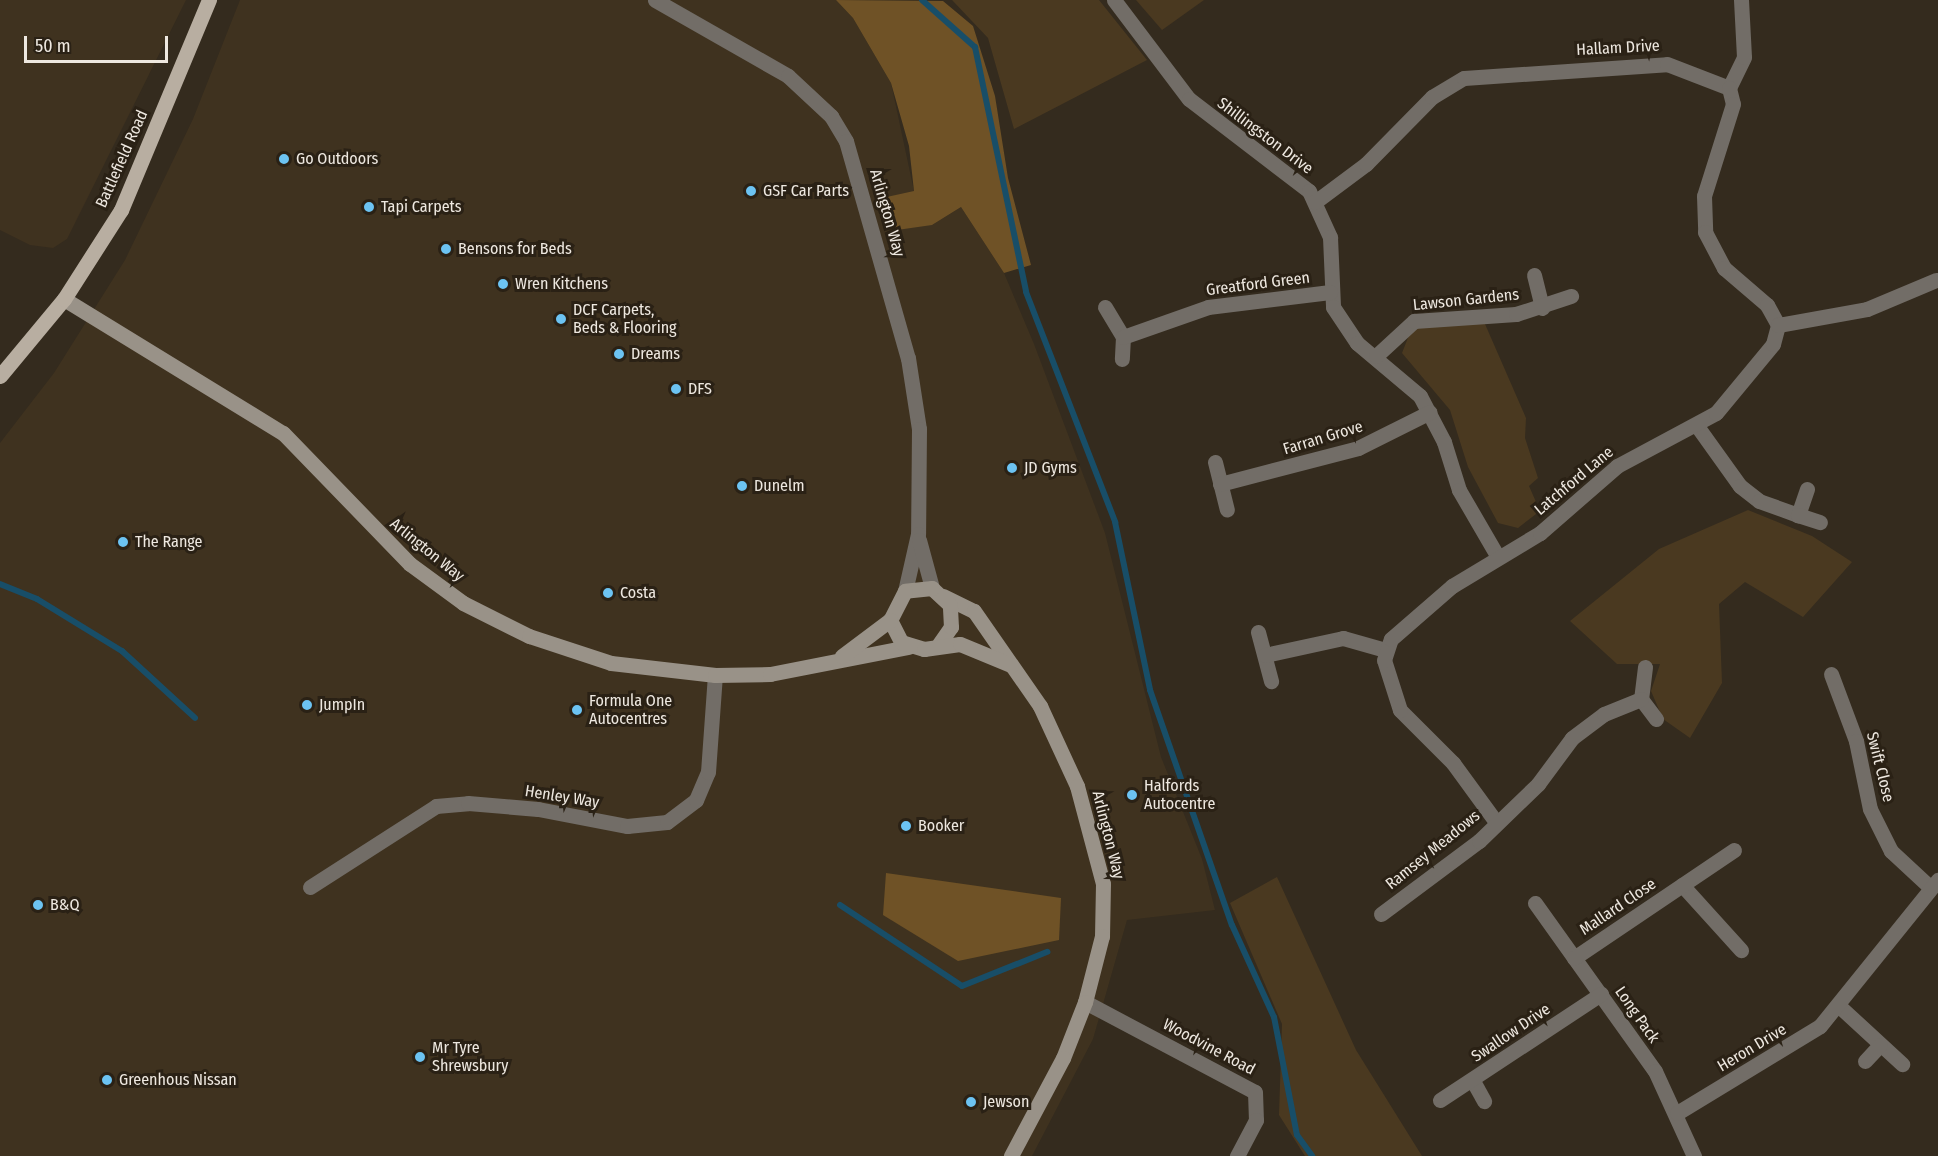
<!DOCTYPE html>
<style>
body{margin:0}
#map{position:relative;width:1938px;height:1156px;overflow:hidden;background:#342b1e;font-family:"Fira Sans Condensed",sans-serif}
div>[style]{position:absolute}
.built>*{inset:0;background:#3f321f}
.green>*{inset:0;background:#4a3920}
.forest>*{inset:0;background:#6f5226}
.stream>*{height:6px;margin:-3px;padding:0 3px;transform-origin:3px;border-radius:3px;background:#184e68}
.street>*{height:15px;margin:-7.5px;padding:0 7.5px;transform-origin:7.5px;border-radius:7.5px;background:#726d67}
.secondary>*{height:15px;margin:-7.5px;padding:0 7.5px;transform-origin:7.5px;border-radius:7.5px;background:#999288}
.primary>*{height:15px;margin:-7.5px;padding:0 7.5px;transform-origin:7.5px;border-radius:7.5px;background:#b8aea1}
.dots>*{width:16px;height:16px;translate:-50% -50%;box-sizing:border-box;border:3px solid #2a2115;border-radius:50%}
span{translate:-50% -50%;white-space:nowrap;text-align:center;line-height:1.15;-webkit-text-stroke:6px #2a2115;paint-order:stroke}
.street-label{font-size:16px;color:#eee8e0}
.poi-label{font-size:16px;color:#eee8e0}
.left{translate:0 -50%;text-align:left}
.scale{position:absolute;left:24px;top:36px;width:144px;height:27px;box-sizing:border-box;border:3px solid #eee8e0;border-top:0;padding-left:8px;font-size:18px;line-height:21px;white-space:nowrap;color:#eee8e0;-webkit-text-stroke:4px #2a2115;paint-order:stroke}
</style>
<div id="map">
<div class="built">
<div style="clip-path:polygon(0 0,186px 0,67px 239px,53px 248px,30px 245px,0 230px)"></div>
<div style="clip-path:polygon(240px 0,836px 0,853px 18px,891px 83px,914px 191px,932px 225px,961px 207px,1004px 273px,1034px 344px,1105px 533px,1161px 757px,1202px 859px,1215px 910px,1127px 920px,1093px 1039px,1032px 1156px,0 1156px,0 443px,54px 373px,125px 260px,193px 119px)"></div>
</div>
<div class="green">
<div style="clip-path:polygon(952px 0,1099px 0,1147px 60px,1014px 129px,988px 38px)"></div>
<div style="clip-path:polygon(1136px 0,1204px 0,1162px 30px)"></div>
<div style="clip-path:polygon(1426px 323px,1485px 324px,1526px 418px,1525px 438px,1538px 478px,1529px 486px,1540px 511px,1518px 528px,1498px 523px,1468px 467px,1450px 410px,1402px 353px,1411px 330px)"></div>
<div style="clip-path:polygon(1748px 510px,1812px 536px,1852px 562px,1803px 617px,1745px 582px,1719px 604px,1722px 683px,1690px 738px,1663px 719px,1651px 691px,1660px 664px,1617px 664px,1570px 621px,1659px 549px)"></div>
<div style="clip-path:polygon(1277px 877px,1356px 1050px,1422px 1156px,1305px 1156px,1279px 1115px,1282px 1024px,1230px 903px)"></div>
</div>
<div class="forest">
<div style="clip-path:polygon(836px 0,943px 1px,973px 26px,995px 96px,1008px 178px,1031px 265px,1004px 273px,961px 207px,932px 225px,897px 230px,882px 198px,914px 191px,909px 146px,891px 83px,853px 18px)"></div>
<div style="clip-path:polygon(886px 873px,1061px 898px,1059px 940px,958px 961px,883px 915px)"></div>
</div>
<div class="stream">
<div style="left:922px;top:0;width:71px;rotate:41.6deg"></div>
<div style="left:975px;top:47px;width:250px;rotate:78.2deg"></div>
<div style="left:1026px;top:292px;width:247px;rotate:68.8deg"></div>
<div style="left:1115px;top:522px;width:172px;rotate:78.2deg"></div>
<div style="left:1150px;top:690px;width:249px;rotate:70.8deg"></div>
<div style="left:1232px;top:925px;width:101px;rotate:65.5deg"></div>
<div style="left:1274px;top:1017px;width:120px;rotate:79deg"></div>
<div style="left:1297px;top:1135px;width:26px;rotate:54deg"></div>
<div style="left:0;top:584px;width:40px;rotate:22deg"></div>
<div style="left:37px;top:599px;width:100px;rotate:31.5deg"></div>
<div style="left:122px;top:651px;width:99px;rotate:42.5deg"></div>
<div style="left:840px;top:905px;width:146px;rotate:33.6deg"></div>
<div style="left:962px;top:986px;width:92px;rotate:-21.8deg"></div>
</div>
<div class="street">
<div style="left:655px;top:0;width:153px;rotate:29.7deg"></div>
<div style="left:788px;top:76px;width:59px;rotate:42.9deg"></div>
<div style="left:831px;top:116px;width:29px;rotate:59deg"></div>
<div style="left:846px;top:141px;width:226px;rotate:74.1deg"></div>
<div style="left:908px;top:358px;width:72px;rotate:81.2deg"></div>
<div style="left:919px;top:429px;width:105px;rotate:90.5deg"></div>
<div style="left:918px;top:534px;width:58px;rotate:102.8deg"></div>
<div style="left:1114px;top:0;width:124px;rotate:52.9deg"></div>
<div style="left:1189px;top:99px;width:151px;rotate:37.5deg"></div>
<div style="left:1309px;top:191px;width:51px;rotate:65.5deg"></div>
<div style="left:1330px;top:237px;width:70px;rotate:87.5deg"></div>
<div style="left:1333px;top:307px;width:43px;rotate:56.3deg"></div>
<div style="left:1357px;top:343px;width:82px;rotate:40.1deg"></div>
<div style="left:1420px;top:396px;width:52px;rotate:62.4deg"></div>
<div style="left:1444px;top:442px;width:50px;rotate:72.6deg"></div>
<div style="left:1459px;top:490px;width:78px;rotate:59.8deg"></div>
<div style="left:1729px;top:88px;width:34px;rotate:-64deg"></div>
<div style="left:1744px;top:57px;width:57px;rotate:-93deg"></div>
<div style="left:1315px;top:202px;width:64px;rotate:-36.7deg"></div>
<div style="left:1366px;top:164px;width:94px;rotate:-45.4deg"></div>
<div style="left:1432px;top:97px;width:37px;rotate:-31deg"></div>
<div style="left:1464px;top:78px;width:203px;rotate:-3.9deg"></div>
<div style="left:1667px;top:64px;width:66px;rotate:21.2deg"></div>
<div style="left:1729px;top:88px;width:16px;rotate:76deg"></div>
<div style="left:1733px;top:104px;width:96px;rotate:107.5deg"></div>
<div style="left:1704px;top:196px;width:36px;rotate:88deg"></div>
<div style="left:1705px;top:232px;width:41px;rotate:62.2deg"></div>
<div style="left:1724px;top:268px;width:57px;rotate:40.7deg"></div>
<div style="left:1767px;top:305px;width:23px;rotate:61deg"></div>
<div style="left:1534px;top:275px;width:34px;rotate:76deg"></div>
<div style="left:1105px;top:307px;width:35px;rotate:59deg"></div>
<div style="left:1123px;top:337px;width:22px;rotate:93deg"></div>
<div style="left:1123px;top:337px;width:90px;rotate:-19.4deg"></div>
<div style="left:1208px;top:307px;width:123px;rotate:-7deg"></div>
<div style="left:1376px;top:356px;width:52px;rotate:-42.6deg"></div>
<div style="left:1414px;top:321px;width:102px;rotate:-3.9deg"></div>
<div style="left:1516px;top:314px;width:58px;rotate:-18.1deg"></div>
<div style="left:1697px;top:426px;width:74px;rotate:54.4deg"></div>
<div style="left:1740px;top:486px;width:24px;rotate:38deg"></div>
<div style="left:1759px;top:501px;width:41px;rotate:19.7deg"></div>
<div style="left:1215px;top:462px;width:49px;rotate:76deg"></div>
<div style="left:1220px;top:484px;width:143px;rotate:-14.6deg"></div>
<div style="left:1358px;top:448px;width:80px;rotate:-26.6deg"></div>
<div style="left:1807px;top:489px;width:28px;rotate:109deg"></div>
<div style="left:1798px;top:515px;width:23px;rotate:18deg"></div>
<div style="left:919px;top:540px;width:50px;rotate:74.8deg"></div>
<div style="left:1258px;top:632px;width:51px;rotate:75.1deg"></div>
<div style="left:1265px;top:655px;width:80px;rotate:-12.3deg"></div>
<div style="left:1343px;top:638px;width:44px;rotate:15.9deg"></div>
<div style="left:1645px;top:667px;width:32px;rotate:97deg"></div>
<div style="left:1641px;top:699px;width:25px;rotate:53deg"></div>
<div style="left:1831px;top:674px;width:72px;rotate:69.5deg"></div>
<div style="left:1856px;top:741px;width:69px;rotate:78.4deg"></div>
<div style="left:1870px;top:809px;width:47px;rotate:63.4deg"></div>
<div style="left:1891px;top:851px;width:54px;rotate:42.8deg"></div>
<div style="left:1496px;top:822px;width:73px;rotate:-126.1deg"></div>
<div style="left:1453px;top:763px;width:75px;rotate:-135deg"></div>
<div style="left:1400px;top:710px;width:52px;rotate:-107.7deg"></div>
<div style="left:1384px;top:660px;width:22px;rotate:-72deg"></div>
<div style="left:1391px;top:639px;width:81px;rotate:-41deg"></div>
<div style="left:1452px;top:586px;width:103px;rotate:-31.1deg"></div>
<div style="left:1540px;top:533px;width:102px;rotate:-41deg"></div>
<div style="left:1617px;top:466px;width:112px;rotate:-28.2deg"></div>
<div style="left:1716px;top:413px;width:89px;rotate:-50.4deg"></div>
<div style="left:1773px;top:344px;width:20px;rotate:-75deg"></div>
<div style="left:1778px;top:325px;width:90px;rotate:-10.2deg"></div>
<div style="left:1867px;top:309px;width:75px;rotate:-22.8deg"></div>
<div style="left:1682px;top:885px;width:88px;rotate:47.8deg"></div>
<div style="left:310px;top:887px;width:150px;rotate:-32.7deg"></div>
<div style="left:436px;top:806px;width:32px;rotate:-5deg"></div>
<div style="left:468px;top:803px;width:70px;rotate:4.9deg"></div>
<div style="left:538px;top:809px;width:91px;rotate:10.8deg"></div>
<div style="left:627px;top:826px;width:40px;rotate:-5.7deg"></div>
<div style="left:667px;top:822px;width:36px;rotate:-37deg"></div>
<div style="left:696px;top:800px;width:30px;rotate:-67deg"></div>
<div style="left:708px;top:772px;width:97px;rotate:-85.9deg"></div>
<div style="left:1535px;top:903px;width:206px;rotate:54.5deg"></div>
<div style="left:1655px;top:1071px;width:94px;rotate:65.4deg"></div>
<div style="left:1381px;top:914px;width:122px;rotate:-36.7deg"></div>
<div style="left:1479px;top:841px;width:82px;rotate:-44deg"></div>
<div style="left:1538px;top:784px;width:57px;rotate:-53.5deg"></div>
<div style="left:1572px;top:738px;width:40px;rotate:-37deg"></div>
<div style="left:1604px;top:714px;width:40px;rotate:-22deg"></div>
<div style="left:1574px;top:958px;width:193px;rotate:-34deg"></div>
<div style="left:1085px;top:1002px;width:192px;rotate:27.9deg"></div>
<div style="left:1255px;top:1092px;width:28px;rotate:88deg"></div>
<div style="left:1256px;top:1120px;width:41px;rotate:117.8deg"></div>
<div style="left:1839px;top:1006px;width:86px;rotate:42.6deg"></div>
<div style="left:1865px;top:1061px;width:22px;rotate:-47deg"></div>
<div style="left:1473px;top:1081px;width:23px;rotate:61deg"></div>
<div style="left:1440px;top:1100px;width:193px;rotate:-33.4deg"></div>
<div style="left:1677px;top:1113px;width:167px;rotate:-31.3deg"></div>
<div style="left:1820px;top:1026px;width:188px;rotate:-51.1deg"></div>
</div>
<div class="secondary">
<div style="left:64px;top:299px;width:257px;rotate:31.5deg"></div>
<div style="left:283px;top:433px;width:182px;rotate:45.9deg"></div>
<div style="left:410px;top:564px;width:66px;rotate:36.3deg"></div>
<div style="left:463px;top:603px;width:74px;rotate:26.6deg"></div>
<div style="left:529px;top:636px;width:86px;rotate:18.2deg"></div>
<div style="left:611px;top:663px;width:105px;rotate:6.6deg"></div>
<div style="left:715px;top:675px;width:55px;rotate:-1deg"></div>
<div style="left:770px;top:674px;width:141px;rotate:-11.1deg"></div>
<div style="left:943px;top:596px;width:34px;rotate:26deg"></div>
<div style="left:974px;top:611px;width:116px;rotate:55.2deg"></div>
<div style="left:1040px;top:706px;width:88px;rotate:65.2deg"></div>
<div style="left:1077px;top:786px;width:101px;rotate:75.1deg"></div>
<div style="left:1103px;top:884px;width:52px;rotate:91.1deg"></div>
<div style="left:1102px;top:936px;width:68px;rotate:104.4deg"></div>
<div style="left:1085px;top:1002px;width:60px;rotate:111.4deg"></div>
<div style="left:1063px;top:1058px;width:111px;rotate:118deg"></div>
<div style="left:939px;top:644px;width:21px;rotate:-55deg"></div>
<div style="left:951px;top:627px;width:22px;rotate:-93deg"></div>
<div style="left:950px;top:605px;width:25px;rotate:-137deg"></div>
<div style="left:932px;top:588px;width:27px;rotate:174deg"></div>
<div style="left:905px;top:591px;width:33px;rotate:117deg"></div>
<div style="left:890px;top:620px;width:25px;rotate:63deg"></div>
<div style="left:901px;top:642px;width:24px;rotate:17deg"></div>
<div style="left:924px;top:649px;width:36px;rotate:-8deg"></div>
<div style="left:960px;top:644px;width:55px;rotate:22.4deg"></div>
<div style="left:842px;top:656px;width:60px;rotate:-36.9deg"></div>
</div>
<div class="primary">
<div style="left:0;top:376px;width:100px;rotate:-50.3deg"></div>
<div style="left:64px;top:299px;width:106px;rotate:-57.4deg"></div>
<div style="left:121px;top:210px;width:228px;rotate:-67.3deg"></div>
</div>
<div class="dots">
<div style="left:284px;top:159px;background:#6cc3f2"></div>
<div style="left:751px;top:191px;background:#6cc3f2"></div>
<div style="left:369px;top:207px;background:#6cc3f2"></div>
<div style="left:446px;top:249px;background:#6cc3f2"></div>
<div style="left:503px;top:284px;background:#6cc3f2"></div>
<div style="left:561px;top:319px;background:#6cc3f2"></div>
<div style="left:619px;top:354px;background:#6cc3f2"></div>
<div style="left:676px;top:389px;background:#6cc3f2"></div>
<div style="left:1012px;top:468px;background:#6cc3f2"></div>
<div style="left:742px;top:486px;background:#6cc3f2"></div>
<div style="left:123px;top:542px;background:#6cc3f2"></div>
<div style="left:608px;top:593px;background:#6cc3f2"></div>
<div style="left:307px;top:705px;background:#6cc3f2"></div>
<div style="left:577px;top:710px;background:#6cc3f2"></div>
<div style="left:1132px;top:795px;background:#6cc3f2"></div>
<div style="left:906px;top:826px;background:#6cc3f2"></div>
<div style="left:38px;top:905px;background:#6cc3f2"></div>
<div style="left:420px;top:1057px;background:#6cc3f2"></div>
<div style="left:107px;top:1080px;background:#6cc3f2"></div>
<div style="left:971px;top:1102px;background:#6cc3f2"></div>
</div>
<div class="street-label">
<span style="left:1618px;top:48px;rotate:-3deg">Hallam Drive</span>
<span style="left:1265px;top:136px;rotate:37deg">Shillingston Drive</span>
<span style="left:122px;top:159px;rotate:-66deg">Battlefield Road</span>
<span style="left:887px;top:213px;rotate:74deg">Arlington Way</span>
<span style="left:1258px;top:284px;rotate:-7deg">Greatford Green</span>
<span style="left:1466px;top:300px;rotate:-6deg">Lawson Gardens</span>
<span style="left:1323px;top:438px;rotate:-17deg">Farran Grove</span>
<span style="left:1574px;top:481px;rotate:-40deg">Latchford Lane</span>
<span style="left:427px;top:550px;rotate:39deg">Arlington Way</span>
<span style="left:1880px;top:767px;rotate:76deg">Swift Close</span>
<span style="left:562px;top:797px;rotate:9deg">Henley Way</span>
<span style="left:1108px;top:835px;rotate:76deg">Arlington Way</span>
<span style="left:1433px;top:850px;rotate:-39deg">Ramsey Meadows</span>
<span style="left:1618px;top:907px;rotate:-34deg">Mallard Close</span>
<span style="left:1637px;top:1015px;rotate:55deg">Long Pack</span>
<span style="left:1511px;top:1033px;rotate:-34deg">Swallow Drive</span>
<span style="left:1209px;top:1047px;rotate:28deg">Woodvine Road</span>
<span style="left:1752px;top:1048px;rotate:-31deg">Heron Drive</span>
</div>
<div class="poi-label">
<span class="left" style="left:296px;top:159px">Go Outdoors</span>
<span class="left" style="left:763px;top:191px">GSF Car Parts</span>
<span class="left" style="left:381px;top:207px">Tapi Carpets</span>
<span class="left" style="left:458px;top:249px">Bensons for Beds</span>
<span class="left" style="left:515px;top:284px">Wren Kitchens</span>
<span class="left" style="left:573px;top:319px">DCF Carpets,<br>Beds &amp; Flooring</span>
<span class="left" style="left:631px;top:354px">Dreams</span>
<span class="left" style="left:688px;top:389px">DFS</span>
<span class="left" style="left:1024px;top:468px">JD Gyms</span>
<span class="left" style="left:754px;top:486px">Dunelm</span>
<span class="left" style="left:135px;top:542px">The Range</span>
<span class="left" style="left:620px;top:593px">Costa</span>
<span class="left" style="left:589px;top:710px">Formula One<br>Autocentres</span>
<span class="left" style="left:319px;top:705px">JumpIn</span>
<span class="left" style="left:1144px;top:795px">Halfords<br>Autocentre</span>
<span class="left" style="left:918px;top:826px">Booker</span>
<span class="left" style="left:50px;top:905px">B&amp;Q</span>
<span class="left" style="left:432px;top:1057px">Mr Tyre<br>Shrewsbury</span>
<span class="left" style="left:119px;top:1080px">Greenhous Nissan</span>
<span class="left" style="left:983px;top:1102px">Jewson</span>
</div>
<div class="scale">50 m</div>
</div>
